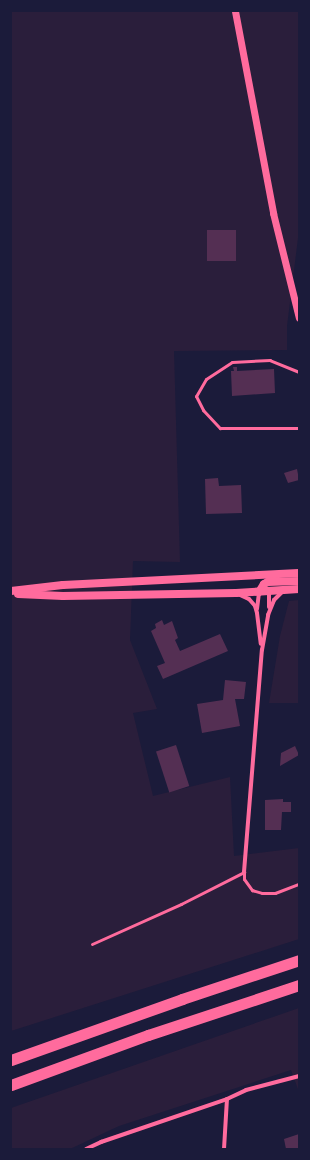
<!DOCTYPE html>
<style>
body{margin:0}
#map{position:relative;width:310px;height:1160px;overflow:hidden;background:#1b1b3a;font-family:Signika,sans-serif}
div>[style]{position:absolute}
.green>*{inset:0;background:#2a1e3b}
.building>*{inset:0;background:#542f53;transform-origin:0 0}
.service>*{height:3px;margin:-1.5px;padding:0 1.5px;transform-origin:1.5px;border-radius:1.5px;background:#ff6b9d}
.minor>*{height:4px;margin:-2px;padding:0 2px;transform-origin:2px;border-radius:2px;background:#ff6b9d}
.tertiary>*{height:7px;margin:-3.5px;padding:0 3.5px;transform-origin:3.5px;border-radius:3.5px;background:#ff6b9d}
.secondary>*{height:8px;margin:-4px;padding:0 4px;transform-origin:4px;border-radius:4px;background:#ff6b9d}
.trunk>*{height:11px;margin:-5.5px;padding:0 5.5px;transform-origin:5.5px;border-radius:5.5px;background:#ff6b9d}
span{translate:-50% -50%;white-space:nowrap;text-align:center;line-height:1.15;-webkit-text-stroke:4px #1b1b3a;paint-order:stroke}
.frame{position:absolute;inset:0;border:12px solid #1b1b3a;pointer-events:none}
</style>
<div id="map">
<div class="green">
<div style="clip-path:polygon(11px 11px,299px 11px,299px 230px,287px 326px,287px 350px,174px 351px,180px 562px,133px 561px,130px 640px,157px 709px,133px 713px,153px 796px,230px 777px,234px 856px,299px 848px,299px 939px,11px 1031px)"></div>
<div style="clip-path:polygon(299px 600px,299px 703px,269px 703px,280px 636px,289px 601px)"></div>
<div style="clip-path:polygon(299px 1008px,299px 1092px,291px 1070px,119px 1126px,70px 1149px,11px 1149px,11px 1108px)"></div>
</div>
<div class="building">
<div style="left:207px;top:230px;width:29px;height:31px"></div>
<div style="clip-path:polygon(233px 367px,237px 367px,237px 371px,274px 369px,275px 393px,232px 396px,231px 371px,234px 371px)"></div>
<div style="clip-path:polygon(297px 469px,299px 480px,288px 483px,284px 473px)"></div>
<div style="clip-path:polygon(218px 478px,219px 486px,241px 485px,242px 513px,206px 514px,205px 479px)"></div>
<div style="clip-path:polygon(162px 620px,164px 625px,172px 621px,178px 638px,175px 640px,180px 651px,220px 634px,228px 651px,163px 679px,157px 666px,165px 663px,151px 631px,156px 628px,155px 624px)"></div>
<div style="clip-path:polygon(225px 680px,246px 682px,244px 699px,235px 699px,240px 726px,202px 733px,197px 704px,223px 700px)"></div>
<div style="left:176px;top:745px;width:43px;height:21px;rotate:72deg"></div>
<div style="clip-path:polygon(295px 746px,299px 755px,280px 766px,281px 753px)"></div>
<div style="clip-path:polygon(283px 799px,283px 802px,291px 802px,291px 812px,282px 812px,281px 830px,265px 830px,265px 800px)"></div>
<div style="clip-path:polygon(299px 1134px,299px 1149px,286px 1149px,284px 1139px)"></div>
</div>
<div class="service">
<div style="left:299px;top:372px;width:31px;rotate:-158deg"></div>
<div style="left:270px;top:360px;width:38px;rotate:177deg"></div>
<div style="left:232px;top:362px;width:31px;rotate:147deg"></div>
<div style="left:206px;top:379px;width:20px;rotate:120deg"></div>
<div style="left:196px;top:396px;width:16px;rotate:63deg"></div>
<div style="left:203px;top:410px;width:25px;rotate:47deg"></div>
<div style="left:220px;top:428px;width:79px"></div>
<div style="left:92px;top:944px;width:98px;rotate:-24.2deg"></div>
<div style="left:181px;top:904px;width:71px;rotate:-26.9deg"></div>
<div style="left:244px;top:872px;width:7px;rotate:90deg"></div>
<div style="left:244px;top:879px;width:14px;rotate:54deg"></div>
<div style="left:252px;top:890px;width:10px;rotate:17deg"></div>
<div style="left:262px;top:893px;width:13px"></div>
<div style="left:275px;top:893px;width:26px;rotate:-21deg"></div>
</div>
<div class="minor">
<div style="left:269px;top:591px;width:16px;rotate:90deg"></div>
<div style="left:240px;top:595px;width:10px;rotate:24deg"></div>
<div style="left:249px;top:599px;width:9px;rotate:49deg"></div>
<div style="left:255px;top:606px;width:7px;rotate:74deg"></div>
<div style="left:257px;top:613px;width:31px;rotate:83deg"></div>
<div style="left:257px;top:609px;width:17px;rotate:-83deg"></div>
<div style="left:244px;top:872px;width:223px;rotate:-85.4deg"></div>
<div style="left:262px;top:650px;width:36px;rotate:-80deg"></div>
<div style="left:268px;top:615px;width:16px;rotate:-68deg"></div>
<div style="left:274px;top:600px;width:11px;rotate:-45deg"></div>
<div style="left:86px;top:1149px;width:17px;rotate:-25deg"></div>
<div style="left:101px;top:1142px;width:133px;rotate:-18.8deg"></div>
<div style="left:227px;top:1099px;width:21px;rotate:-25deg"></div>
<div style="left:246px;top:1090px;width:55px;rotate:-14.8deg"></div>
<div style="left:224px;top:1149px;width:50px;rotate:-86.6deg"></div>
</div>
<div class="tertiary">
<div style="left:235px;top:11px;width:206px;rotate:79.3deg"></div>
<div style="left:273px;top:213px;width:108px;rotate:76.1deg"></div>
</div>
<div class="secondary">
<div style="left:11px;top:591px;width:52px;rotate:-6.6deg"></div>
<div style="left:63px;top:585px;width:236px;rotate:-2.9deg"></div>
<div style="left:259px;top:592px;width:9px;rotate:-58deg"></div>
<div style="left:264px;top:584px;width:4px;rotate:-27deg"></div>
<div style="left:268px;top:582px;width:31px;rotate:-2deg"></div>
<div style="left:18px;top:594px;width:45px;rotate:2.5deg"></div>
<div style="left:63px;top:596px;width:173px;rotate:-1deg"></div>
<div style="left:236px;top:593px;width:63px;rotate:-3.6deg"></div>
</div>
<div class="trunk">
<div style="left:11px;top:1060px;width:182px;rotate:-19.6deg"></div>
<div style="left:182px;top:999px;width:123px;rotate:-18.4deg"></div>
<div style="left:11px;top:1085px;width:146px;rotate:-20.1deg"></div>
<div style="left:148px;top:1035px;width:159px;rotate:-18.3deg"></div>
</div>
<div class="frame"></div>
</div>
